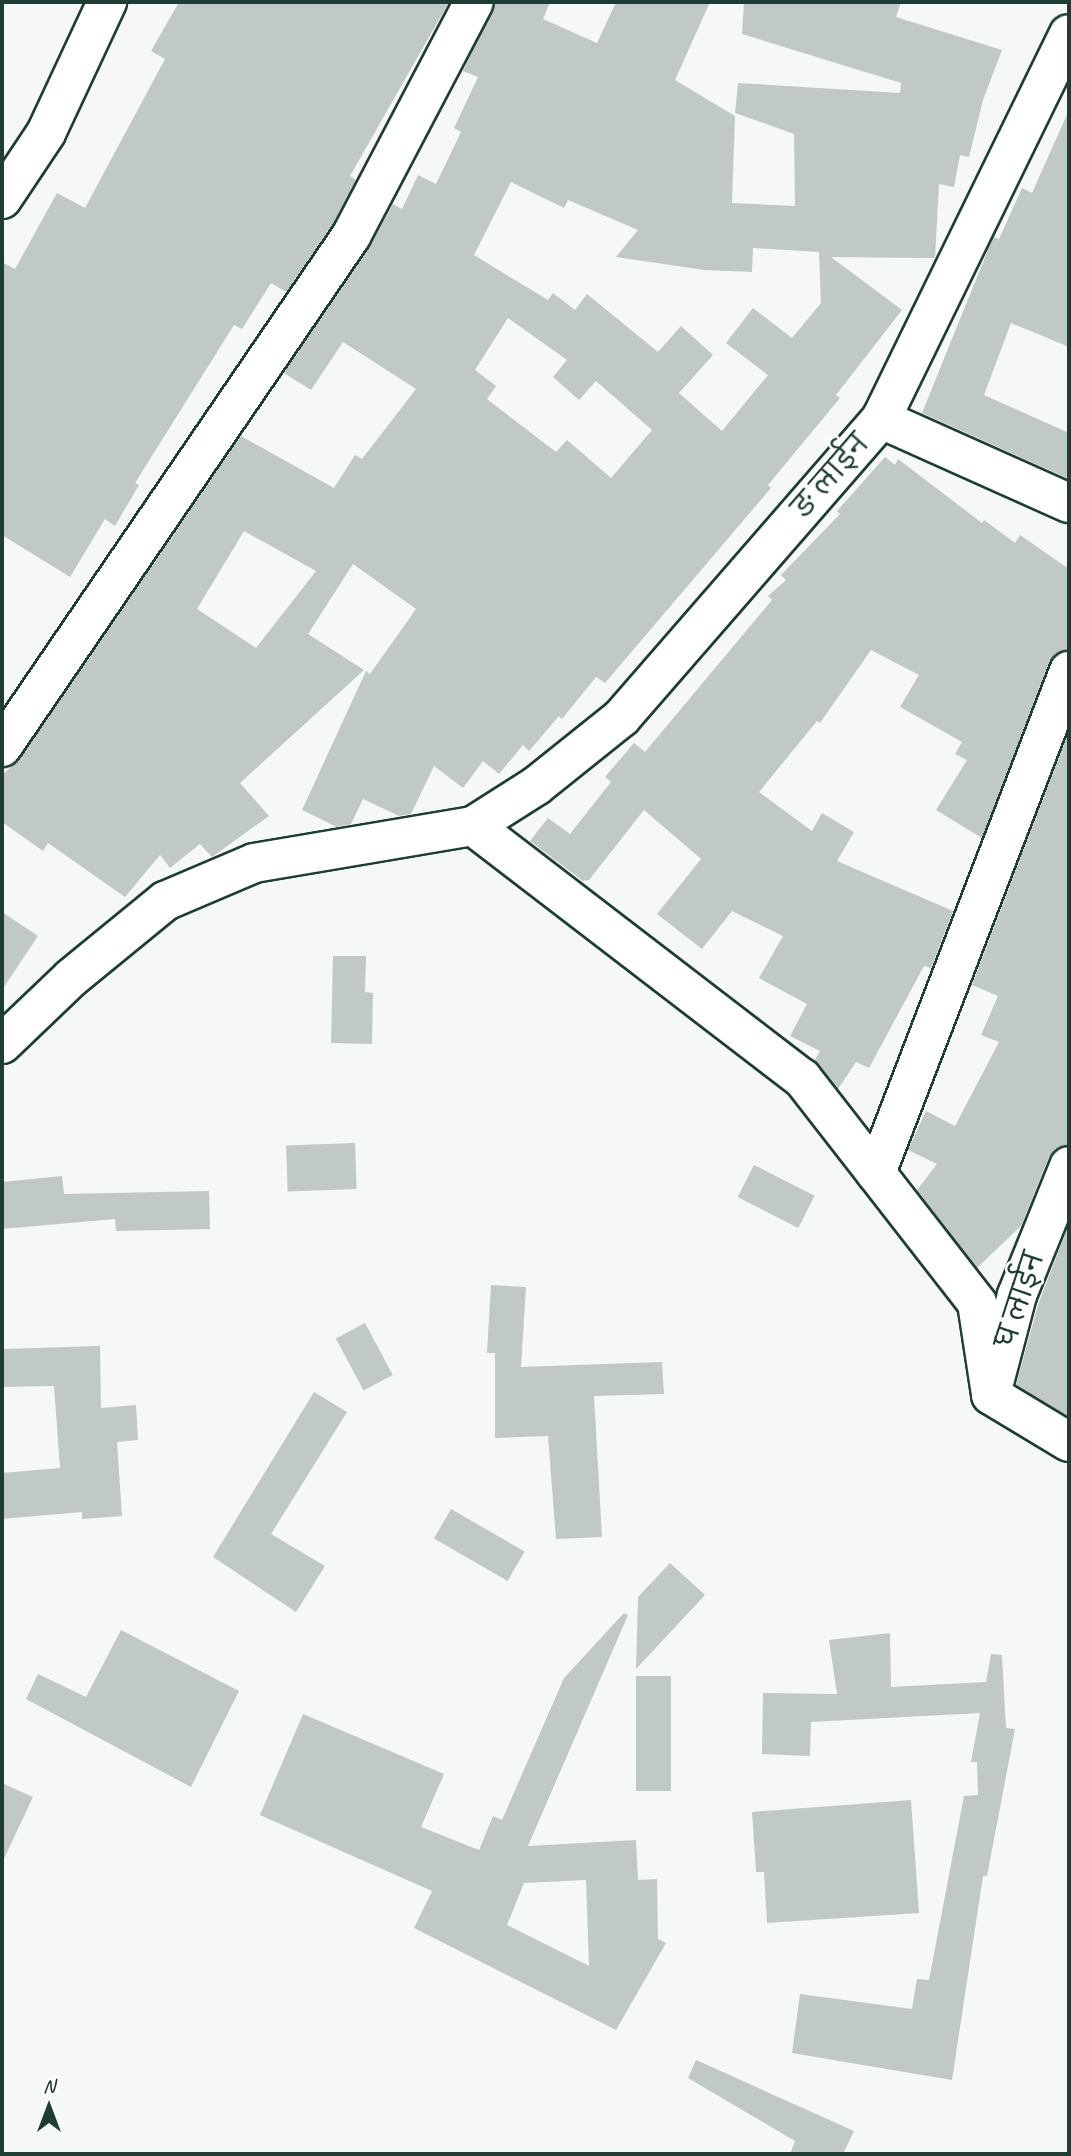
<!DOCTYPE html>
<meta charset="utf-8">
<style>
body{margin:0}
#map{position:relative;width:1071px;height:2156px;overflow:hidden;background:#f6f7f7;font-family:Caveat,"Playpen Sans Deva",sans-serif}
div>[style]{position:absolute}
.building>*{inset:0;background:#c0c9c6;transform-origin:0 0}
.roads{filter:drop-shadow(2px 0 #1f3d34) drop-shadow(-2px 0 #1f3d34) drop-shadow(0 2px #1f3d34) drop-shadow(0 -2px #1f3d34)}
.minor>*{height:38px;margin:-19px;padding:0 19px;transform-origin:19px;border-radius:19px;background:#fff}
span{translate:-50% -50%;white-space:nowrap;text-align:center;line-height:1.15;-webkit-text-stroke:5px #fff;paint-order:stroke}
.street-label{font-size:28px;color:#1f3d34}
.frame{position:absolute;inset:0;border:4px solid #1f3d34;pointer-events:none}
.north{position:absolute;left:14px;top:2072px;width:70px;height:70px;-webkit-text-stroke:5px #fff;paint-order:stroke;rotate:0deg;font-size:19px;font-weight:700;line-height:28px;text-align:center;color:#1f3d34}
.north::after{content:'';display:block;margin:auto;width:24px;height:32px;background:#1f3d34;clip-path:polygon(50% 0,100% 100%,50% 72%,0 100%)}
</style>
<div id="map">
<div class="building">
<div style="clip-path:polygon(179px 2px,449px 2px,350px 176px,356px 180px,332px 225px,286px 292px,271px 283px,242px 329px,234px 325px,135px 483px,139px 485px,115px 526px,105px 519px,70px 577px,2px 535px,2px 262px,15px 269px,57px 193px,85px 208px,165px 59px,151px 51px)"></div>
<div style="clip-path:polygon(evenodd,496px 2px,550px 2px,543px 19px,597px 43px,616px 2px,710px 2px,675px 80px,735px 116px,732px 203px,795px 206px,794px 134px,735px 113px,738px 83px,900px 93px,901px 83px,742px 34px,744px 2px,901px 2px,896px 17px,1002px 50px,983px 100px,969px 157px,960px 155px,954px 187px,939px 184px,935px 258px,831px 257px,902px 310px,836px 395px,840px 398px,768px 485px,771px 488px,605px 683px,596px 677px,562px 719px,559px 716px,529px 751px,523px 745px,499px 774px,483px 761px,463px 788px,434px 766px,411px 814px,399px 816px,363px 799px,351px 824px,337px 827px,302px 810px,366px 671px,370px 674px,416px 609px,353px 564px,308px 634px,364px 670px,240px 783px,269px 816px,212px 857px,200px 844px,170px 868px,160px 855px,125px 897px,48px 843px,43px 851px,2px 822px,2px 775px,20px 759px,241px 436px,334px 488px,355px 455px,362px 459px,416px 389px,343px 342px,311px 390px,284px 373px,369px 248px,393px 204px,402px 209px,418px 175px,436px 184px,461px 132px,454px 128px,478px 77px,463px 71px,496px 2px,511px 182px,564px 208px,568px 200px,638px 230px,616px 257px,704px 270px,752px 272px,753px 248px,819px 252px,821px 303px,792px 338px,753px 308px,726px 343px,768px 375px,722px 431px,679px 393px,713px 355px,681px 326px,658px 352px,587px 294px,575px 310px,553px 293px,548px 300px,474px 255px,511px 182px,496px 2px,508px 318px,567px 360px,553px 377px,579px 400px,596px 381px,652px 430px,611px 478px,567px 440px,556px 452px,487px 399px,496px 386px,475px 370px,508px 318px,496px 2px,244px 531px,316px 571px,256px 648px,197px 609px,244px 531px)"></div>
<div style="clip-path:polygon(1069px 110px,1069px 347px,1011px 323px,984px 395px,1069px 433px,1069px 479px,922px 413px,990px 245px,994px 237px,999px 239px,1022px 188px,1032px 193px)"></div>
<div style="clip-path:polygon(885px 457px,895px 465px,898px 459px,982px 523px,984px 520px,1015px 543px,1020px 535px,1069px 569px,1069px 650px,1056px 654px,1049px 663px,982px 838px,936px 810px,967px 760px,955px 754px,962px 742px,900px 707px,919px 675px,871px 650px,820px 723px,817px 721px,759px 792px,812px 831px,822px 813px,854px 832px,837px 861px,953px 911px,931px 968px,924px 966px,869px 1068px,856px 1062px,838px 1089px,815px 1060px,820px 1051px,790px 1036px,807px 1004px,759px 978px,783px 936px,732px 911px,702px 949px,657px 914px,701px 859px,644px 810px,589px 880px,583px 881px,530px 841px,548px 818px,570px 834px,611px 782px,605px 777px,634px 743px,645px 752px,772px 600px,768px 596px,786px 580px,781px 575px,840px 514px,837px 511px)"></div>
<div style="clip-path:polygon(1069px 731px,1069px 1145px,1056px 1148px,1049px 1157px,1021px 1226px,977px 1268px,917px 1190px,937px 1164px,908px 1150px,926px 1111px,955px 1126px,999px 1042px,981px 1035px,998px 996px,972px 985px)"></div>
<div style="clip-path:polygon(2px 912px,38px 936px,2px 990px)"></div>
<div style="clip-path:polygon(333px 956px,366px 956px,365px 992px,373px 993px,372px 1044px,331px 1043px)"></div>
<div style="left:355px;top:1143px;width:46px;height:69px;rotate:88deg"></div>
<div style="left:754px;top:1165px;width:68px;height:36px;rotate:27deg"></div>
<div style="clip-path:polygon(62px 1176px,64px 1194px,209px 1191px,210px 1229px,116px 1231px,115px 1219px,2px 1229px,2px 1182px)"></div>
<div style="clip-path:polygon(1069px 1224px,1069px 1417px,1016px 1385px,1038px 1305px)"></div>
<div style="clip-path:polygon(491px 1285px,526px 1287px,521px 1367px,662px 1362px,664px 1394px,594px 1396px,602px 1537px,556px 1539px,548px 1436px,495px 1438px,495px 1353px,487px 1353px)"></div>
<div style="left:365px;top:1323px;width:59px;height:33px;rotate:62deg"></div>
<div style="clip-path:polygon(100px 1346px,101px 1408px,136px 1405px,138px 1440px,117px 1442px,122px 1516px,82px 1519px,82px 1512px,2px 1519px,2px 1473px,60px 1468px,54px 1386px,2px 1387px,2px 1349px)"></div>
<div style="clip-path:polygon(314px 1392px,347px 1412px,271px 1534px,325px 1566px,296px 1612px,213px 1557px)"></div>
<div style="left:451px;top:1509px;width:85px;height:34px;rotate:30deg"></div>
<div style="clip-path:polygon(670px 1563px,705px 1595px,636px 1669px,638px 1597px)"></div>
<div style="clip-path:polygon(evenodd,624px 1613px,628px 1615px,528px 1846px,636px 1840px,638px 1880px,657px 1879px,658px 1939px,666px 1943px,616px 2030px,414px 1928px,432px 1891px,260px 1815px,303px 1714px,444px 1774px,421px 1827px,479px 1850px,493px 1816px,502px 1820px,564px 1678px,624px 1613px,586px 1880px,589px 1966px,507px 1925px,524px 1883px,586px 1880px)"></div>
<div style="clip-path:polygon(121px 1630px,239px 1691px,191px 1787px,26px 1699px,38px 1674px,86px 1697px)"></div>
<div style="clip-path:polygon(890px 1633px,891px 1687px,986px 1682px,991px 1654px,1002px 1655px,1006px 1728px,1015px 1729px,987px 1876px,983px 1876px,952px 2080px,792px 2053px,800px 1994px,912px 2009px,917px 1979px,929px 1980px,964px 1796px,978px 1795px,977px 1762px,971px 1762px,980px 1713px,811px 1722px,810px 1756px,762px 1754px,763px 1693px,837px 1694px,829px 1640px)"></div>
<div style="left:636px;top:1676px;width:35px;height:115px"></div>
<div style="clip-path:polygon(2px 1783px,33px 1797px,2px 1863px)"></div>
<div style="clip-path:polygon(911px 1800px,919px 1913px,767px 1923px,764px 1872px,756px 1872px,752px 1812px)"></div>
<div style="clip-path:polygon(696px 2060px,854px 2131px,843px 2154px,790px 2154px,795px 2141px,688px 2078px)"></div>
</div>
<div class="roads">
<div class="minor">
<div style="left:2px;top:199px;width:79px;rotate:-56.3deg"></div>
<div style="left:46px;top:133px;width:145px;rotate:-65deg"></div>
<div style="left:881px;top:419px;width:206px;rotate:24.1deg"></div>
<div style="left:2px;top:747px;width:619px;rotate:-55.67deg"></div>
<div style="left:351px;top:236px;width:264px;rotate:-62.3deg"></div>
<div style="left:473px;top:826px;width:75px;rotate:-32.4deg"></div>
<div style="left:536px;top:786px;width:110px;rotate:-38.7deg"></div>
<div style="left:622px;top:717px;width:395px;rotate:-49deg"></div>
<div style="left:881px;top:419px;width:428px;rotate:-64deg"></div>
<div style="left:2px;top:1044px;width:95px;rotate:-43.7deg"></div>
<div style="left:71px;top:978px;width:122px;rotate:-39.3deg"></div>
<div style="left:165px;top:901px;width:97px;rotate:-23.1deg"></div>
<div style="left:254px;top:863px;width:222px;rotate:-9.6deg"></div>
<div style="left:473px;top:826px;width:414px;rotate:37.5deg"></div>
<div style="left:802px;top:1078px;width:285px;rotate:52.1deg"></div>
<div style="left:977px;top:1303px;width:93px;rotate:81.3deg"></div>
<div style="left:991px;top:1395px;width:91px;rotate:31.1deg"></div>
<div style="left:876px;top:1173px;width:538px;rotate:-68.97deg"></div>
<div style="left:995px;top:1379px;width:87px;rotate:-75.3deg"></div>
<div style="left:1017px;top:1295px;width:139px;rotate:-68deg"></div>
</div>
</div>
<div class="street-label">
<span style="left:831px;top:476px;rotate:-49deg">ङ लाईन</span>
<span style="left:1020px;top:1300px;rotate:-72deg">घ लाईन</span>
</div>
<div class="frame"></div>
<div class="north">N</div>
</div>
